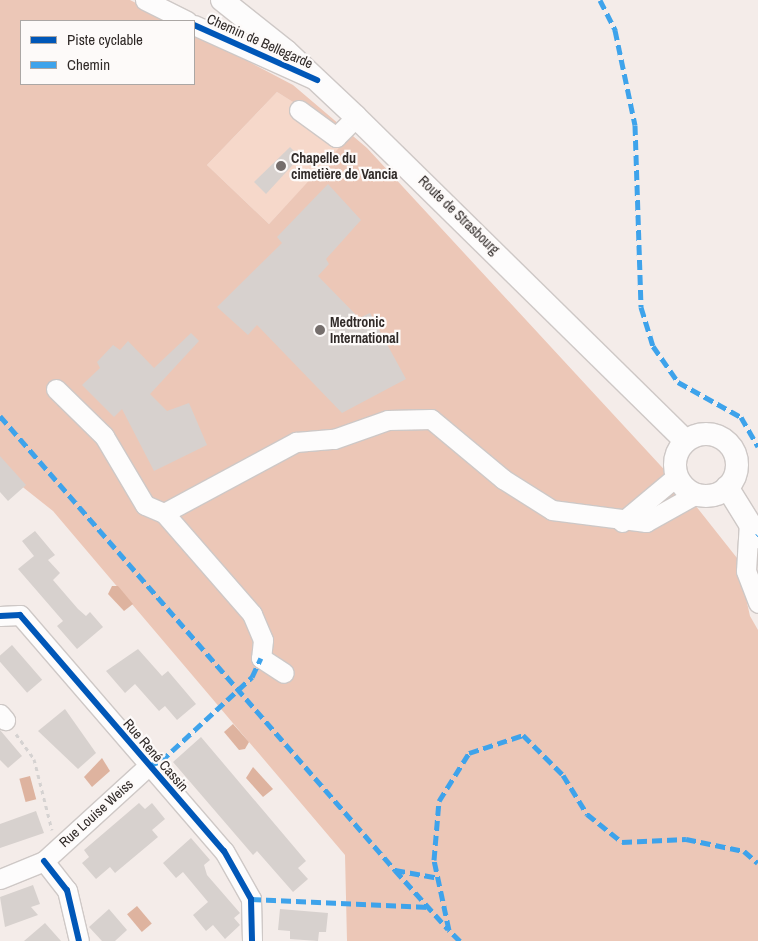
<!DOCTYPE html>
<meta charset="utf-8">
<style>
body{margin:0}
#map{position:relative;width:758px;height:941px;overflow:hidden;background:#f4ece9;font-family:"Archivo Narrow",sans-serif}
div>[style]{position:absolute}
.green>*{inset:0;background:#f6d8ca}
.forest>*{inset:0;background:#ecc7b7}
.water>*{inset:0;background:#deb39f;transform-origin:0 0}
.building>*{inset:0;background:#d7d1ce;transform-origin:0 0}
.path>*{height:3px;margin-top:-1.5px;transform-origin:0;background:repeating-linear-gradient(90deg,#d5d2d1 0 4px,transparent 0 8px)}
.roads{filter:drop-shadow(1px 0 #cec8c6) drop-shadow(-1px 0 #cec8c6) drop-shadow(0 1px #cec8c6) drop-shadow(0 -1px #cec8c6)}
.minor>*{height:19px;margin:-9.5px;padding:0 9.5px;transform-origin:9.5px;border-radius:9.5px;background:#fdfcfc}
.major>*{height:22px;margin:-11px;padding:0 11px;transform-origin:11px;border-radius:11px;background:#fdfcfc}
.major>.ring{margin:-11px;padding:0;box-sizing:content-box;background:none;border:22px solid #fdfcfc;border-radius:50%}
.quiet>*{height:5px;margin-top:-2.5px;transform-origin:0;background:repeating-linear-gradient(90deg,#3ea3eb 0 10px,transparent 0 15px)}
.cycleway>*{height:6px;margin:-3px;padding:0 3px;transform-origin:3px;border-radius:3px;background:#0057b8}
.dots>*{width:14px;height:14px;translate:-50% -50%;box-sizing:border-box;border:2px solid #fdfaf9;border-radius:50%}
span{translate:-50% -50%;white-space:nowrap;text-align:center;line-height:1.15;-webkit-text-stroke:4.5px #fdfaf9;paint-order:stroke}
.street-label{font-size:14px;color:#302a28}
.poi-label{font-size:14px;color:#302a28;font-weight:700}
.left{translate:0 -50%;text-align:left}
.legend{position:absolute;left:20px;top:20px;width:175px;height:65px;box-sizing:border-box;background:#fdfaf9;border:1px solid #aba7a5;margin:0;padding:6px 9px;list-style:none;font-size:15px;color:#302a28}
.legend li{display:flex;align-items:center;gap:10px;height:25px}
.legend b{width:25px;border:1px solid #aba7a5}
</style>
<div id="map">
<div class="green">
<div style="clip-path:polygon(277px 92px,350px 137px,269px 224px,207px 165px)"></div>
</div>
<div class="forest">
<div style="clip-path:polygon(evenodd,0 0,130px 0,171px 21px,21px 21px,21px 84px,194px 84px,194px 33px,293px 85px,367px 148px,684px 491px,737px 558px,750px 616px,758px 630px,758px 941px,347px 941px,345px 855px,53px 511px,0 469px,0 0,277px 92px,349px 137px,269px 224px,207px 165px,277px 92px)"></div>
</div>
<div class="water">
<div style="clip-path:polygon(112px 586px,118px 586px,133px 604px,124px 611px,108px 594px)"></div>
<div style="clip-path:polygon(233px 724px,249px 742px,245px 749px,239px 750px,224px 732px)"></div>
<div style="clip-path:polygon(102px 758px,110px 771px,92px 787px,84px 777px)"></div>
<div style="clip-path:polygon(253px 767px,273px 789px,263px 797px,246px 778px)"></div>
<div style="left:30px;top:776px;width:24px;height:11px;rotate:75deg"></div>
<div style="left:137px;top:906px;width:23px;height:13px;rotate:50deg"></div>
</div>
<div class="building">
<div style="clip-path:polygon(290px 147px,300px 157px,266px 194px,254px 182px)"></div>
<div style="clip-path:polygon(328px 184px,361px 220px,326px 259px,329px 264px,318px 276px,359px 318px,370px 313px,406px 379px,342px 413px,257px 325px,248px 335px,217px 307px,282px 243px,277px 237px)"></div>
<div style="clip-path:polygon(191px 333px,199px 341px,150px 394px,167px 411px,189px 403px,207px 445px,154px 471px,122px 409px,114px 417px,82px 385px,100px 368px,97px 362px,113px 345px,120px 350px,128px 341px,154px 368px)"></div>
<div style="clip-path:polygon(0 456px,26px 485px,8px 501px,0 492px)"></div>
<div style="clip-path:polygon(35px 531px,55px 555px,48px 560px,60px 573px,53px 580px,78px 609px,86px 616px,90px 612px,103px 627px,77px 649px,57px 626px,63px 621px,18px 569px,34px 556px,22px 541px)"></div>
<div style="left:12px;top:645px;width:46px;height:20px;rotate:49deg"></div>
<div style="clip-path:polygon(138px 649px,162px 676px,168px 671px,196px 704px,177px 720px,165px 706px,159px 711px,135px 684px,125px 693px,106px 671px)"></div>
<div style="clip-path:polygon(65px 709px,96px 753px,78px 769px,38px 731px)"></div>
<div style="clip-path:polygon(0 730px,22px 756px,8px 768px,0 760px)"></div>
<div style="clip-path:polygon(201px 737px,306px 861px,298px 868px,308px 879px,293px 892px,257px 851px,253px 855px,173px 762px)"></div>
<div style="clip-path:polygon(139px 803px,145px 809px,152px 803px,165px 819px,152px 830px,158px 837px,115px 873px,110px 867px,96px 879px,82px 863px,89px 857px,84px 850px)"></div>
<div style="clip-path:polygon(36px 811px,44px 833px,0 848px,0 824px)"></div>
<div style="clip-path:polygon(191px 838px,210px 860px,204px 865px,207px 875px,240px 913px,234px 918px,240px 925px,225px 939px,213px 925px,206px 931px,193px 915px,208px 902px,183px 872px,176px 878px,163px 863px)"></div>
<div style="clip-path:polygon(33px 885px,40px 904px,31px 907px,38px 915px,5px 927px,0 897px)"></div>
<div style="clip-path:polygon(109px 909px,127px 930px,115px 941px,102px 941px,89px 927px)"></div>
<div style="clip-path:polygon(280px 909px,328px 913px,326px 932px,319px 932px,318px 941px,290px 939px,290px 931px,278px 930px)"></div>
<div style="clip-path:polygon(45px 923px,61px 941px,24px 941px)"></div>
</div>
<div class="path">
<div style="left:16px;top:734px;width:31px;rotate:54deg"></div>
<div style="left:34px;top:759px;width:73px;rotate:75.8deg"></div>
</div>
<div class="roads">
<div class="minor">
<div style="left:145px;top:0;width:47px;rotate:26.6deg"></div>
<div style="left:194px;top:25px;width:128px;rotate:24.4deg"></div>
<div style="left:299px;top:110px;width:46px;rotate:36.1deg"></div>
<div style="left:336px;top:137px;width:28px;rotate:-45deg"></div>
<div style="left:56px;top:389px;width:67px;rotate:44.4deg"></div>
<div style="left:104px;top:436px;width:80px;rotate:59.3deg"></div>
<div style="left:145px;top:505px;width:21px;rotate:23deg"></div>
<div style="left:164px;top:513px;width:150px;rotate:-28.3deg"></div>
<div style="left:296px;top:442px;width:38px;rotate:-5deg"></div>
<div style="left:334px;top:439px;width:57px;rotate:-19.4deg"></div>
<div style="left:388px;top:420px;width:43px;rotate:-1.3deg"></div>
<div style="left:431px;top:419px;width:94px;rotate:39.8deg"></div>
<div style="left:503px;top:479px;width:58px;rotate:32.3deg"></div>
<div style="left:552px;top:510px;width:95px;rotate:7.3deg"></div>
<div style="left:646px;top:522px;width:57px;rotate:-29.2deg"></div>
<div style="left:164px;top:513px;width:134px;rotate:48.9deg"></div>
<div style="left:252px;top:614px;width:28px;rotate:67deg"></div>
<div style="left:263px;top:640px;width:18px;rotate:96deg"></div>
<div style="left:261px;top:658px;width:27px;rotate:33deg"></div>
<div style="left:622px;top:522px;width:72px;rotate:-39.9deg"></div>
<div style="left:749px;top:522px;width:49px;rotate:93.5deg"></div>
<div style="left:746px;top:571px;width:34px;rotate:69deg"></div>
<div style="left:0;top:616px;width:20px;rotate:-3deg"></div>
<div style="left:20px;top:615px;width:312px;rotate:49.2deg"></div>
<div style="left:224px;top:851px;width:55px;rotate:60.6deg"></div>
<div style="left:251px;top:899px;width:42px;rotate:88.6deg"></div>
<div style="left:0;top:714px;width:8px;rotate:50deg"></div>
<div style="left:44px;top:861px;width:37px;rotate:52deg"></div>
<div style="left:67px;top:890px;width:52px;rotate:76.8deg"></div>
<div style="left:0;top:879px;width:48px;rotate:-22.2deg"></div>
<div style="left:44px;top:861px;width:141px;rotate:-42.4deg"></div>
</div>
<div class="major">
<div style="left:222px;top:0;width:82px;rotate:38.6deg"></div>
<div style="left:286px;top:51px;width:96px;rotate:43.3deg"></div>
<div style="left:356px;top:117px;width:462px;rotate:44.5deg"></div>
<div class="ring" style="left:675px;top:434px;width:40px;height:40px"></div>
<div style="left:727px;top:487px;width:59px;rotate:58.2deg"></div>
</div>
</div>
<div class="quiet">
<div style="left:600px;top:0;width:34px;rotate:63deg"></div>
<div style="left:615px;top:30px;width:97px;rotate:78.1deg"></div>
<div style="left:635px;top:125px;width:182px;rotate:88.1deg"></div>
<div style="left:641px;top:307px;width:41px;rotate:72.9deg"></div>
<div style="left:653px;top:346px;width:44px;rotate:55.2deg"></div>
<div style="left:678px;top:382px;width:72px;rotate:29.1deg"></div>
<div style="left:741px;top:417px;width:34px;rotate:60deg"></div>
<div style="left:0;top:416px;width:602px;rotate:48.98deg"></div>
<div style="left:395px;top:870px;width:45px;rotate:10.3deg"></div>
<div style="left:757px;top:536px;width:1px;rotate:-45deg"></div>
<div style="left:148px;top:766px;width:14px;rotate:-21deg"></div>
<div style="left:161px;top:761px;width:124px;rotate:-42.7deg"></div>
<div style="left:252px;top:677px;width:21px;rotate:-65deg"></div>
<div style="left:395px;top:870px;width:79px;rotate:48.1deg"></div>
<div style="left:251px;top:899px;width:178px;rotate:2.6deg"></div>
<div style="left:460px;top:941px;width:16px;rotate:-135deg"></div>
<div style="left:449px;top:930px;width:72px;rotate:-102.1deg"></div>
<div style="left:434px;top:860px;width:59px;rotate:-85.2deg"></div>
<div style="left:439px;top:801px;width:57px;rotate:-58deg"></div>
<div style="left:469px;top:753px;width:57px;rotate:-18.4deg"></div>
<div style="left:523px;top:735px;width:57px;rotate:45deg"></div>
<div style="left:563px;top:775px;width:46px;rotate:58.4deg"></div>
<div style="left:587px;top:814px;width:45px;rotate:38.7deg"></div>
<div style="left:622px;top:842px;width:64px;rotate:-2.7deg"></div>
<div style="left:686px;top:839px;width:59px;rotate:11.7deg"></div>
<div style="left:744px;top:851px;width:18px;rotate:41deg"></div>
</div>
<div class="cycleway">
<div style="left:194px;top:25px;width:135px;rotate:24.1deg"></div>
<div style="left:0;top:616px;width:20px;rotate:-3deg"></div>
<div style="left:20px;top:615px;width:312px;rotate:49.2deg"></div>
<div style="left:224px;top:851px;width:55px;rotate:60.6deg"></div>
<div style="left:251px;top:899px;width:42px;rotate:88.6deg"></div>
<div style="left:44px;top:861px;width:37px;rotate:52deg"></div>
<div style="left:67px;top:890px;width:52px;rotate:76.8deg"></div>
</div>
<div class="dots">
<div style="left:281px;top:166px;background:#756e6c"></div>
<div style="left:320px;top:330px;background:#756e6c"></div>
</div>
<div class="street-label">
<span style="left:260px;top:41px;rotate:24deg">Chemin de Bellegarde</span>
<span style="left:459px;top:215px;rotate:44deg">Route de Strasbourg</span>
<span style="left:156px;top:755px;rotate:49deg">Rue René Cassin</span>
<span style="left:96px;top:813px;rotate:-42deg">Rue Louise Weiss</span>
</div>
<div class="poi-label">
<span class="left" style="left:291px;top:166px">Chapelle du<br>cimetière de Vancia</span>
<span class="left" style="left:330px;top:330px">Medtronic<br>International</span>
</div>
<ul class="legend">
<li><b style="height:6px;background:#0057b8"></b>Piste cyclable</li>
<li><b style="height:6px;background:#3ea3eb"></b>Chemin</li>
</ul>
</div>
